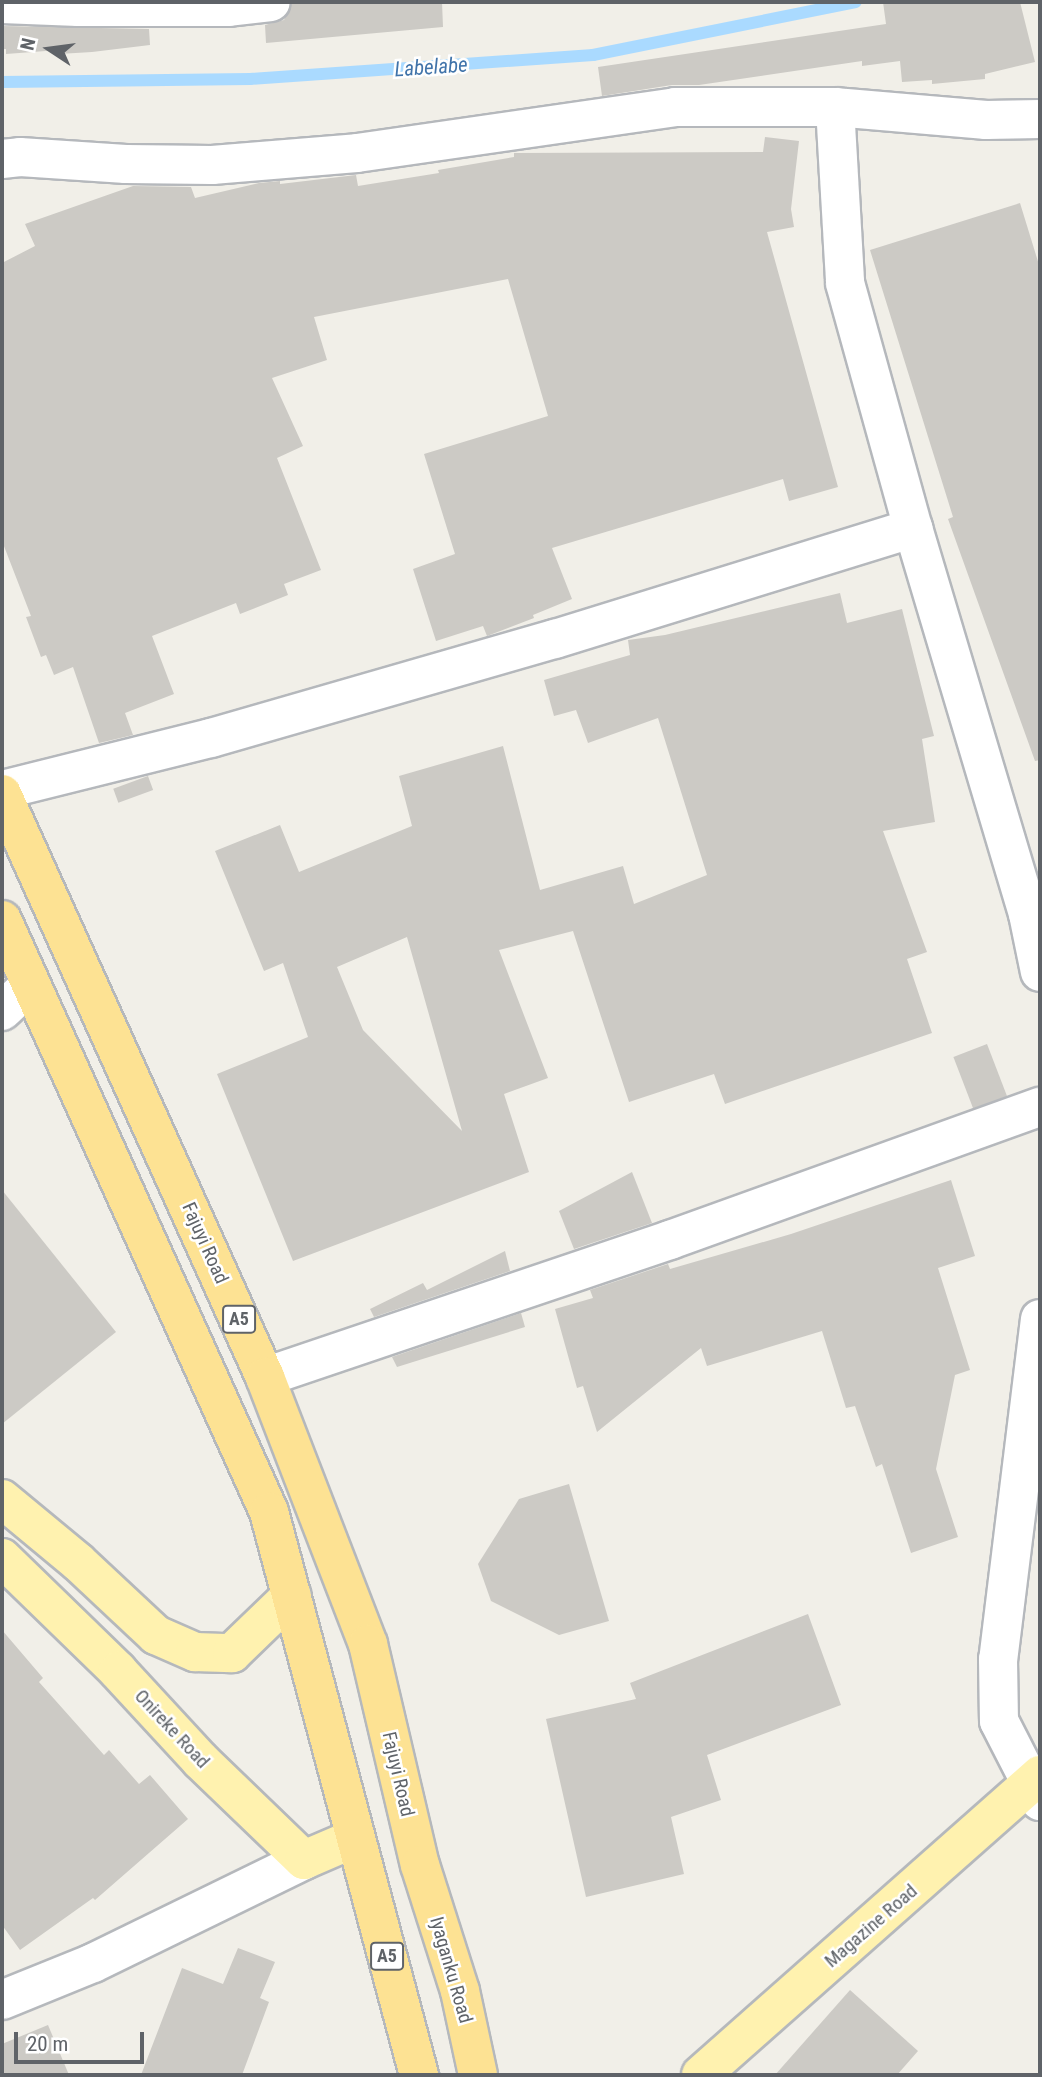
<!DOCTYPE html>
<style>
body{margin:0}
#map{position:relative;width:1042px;height:2077px;overflow:hidden;background:#f1efe8;font-family:"Roboto Condensed",sans-serif}
div>[style]{position:absolute}
.stream>*{height:12px;margin:-6px;padding:0 6px;transform-origin:6px;border-radius:6px;background:#aadaff}
.building>*{inset:0;background:#cccac5;transform-origin:0 0}
.roads{filter:drop-shadow(2px 0 #b5b8bc) drop-shadow(-2px 0 #b5b8bc) drop-shadow(0 2px #b5b8bc) drop-shadow(0 -2px #b5b8bc)}
.minor>*{height:38px;margin:-19px;padding:0 19px;transform-origin:19px;border-radius:19px;background:#fff}
.major>*{height:38px;margin:-19px;padding:0 19px;transform-origin:19px;border-radius:19px;background:#fff2af}
.highway>*{height:38px;margin:-19px;padding:0 19px;transform-origin:19px;border-radius:19px;background:#fde293}
span{translate:-50% -50%;white-space:nowrap;text-align:center;line-height:1.15;-webkit-text-stroke:5px #fff;paint-order:stroke}
.shield-label span{padding:2px 5px;background:#fff;border:2px solid;border-radius:5px;-webkit-text-stroke-width:0}
.shield-label{font-size:18px;color:#5f6368;font-weight:700}
.street-label{font-size:19px;color:#5f6368}
.water-label{font-size:21px;color:#4174aa;font-style:italic}
.frame{position:absolute;inset:0;border:4px solid #5f6368;pointer-events:none}
.north{position:absolute;left:14px;top:14px;width:70px;height:70px;-webkit-text-stroke:5px #fff;paint-order:stroke;rotate:283deg;font-size:19px;font-weight:700;line-height:28px;text-align:center;color:#5f6368}
.north::after{content:'';display:block;margin:auto;width:24px;height:32px;background:#5f6368;clip-path:polygon(50% 0,100% 100%,50% 72%,0 100%)}
.scale{position:absolute;left:14px;top:2032px;width:130px;height:32px;box-sizing:border-box;border:4px solid #5f6368;border-top:0;padding-left:9px;font-size:21px;line-height:24px;white-space:nowrap;color:#5f6368;-webkit-text-stroke:5px #fff;paint-order:stroke}
</style>
<div id="map">
<div class="stream">
<div style="left:2px;top:82px;width:248px;rotate:-0.7deg"></div>
<div style="left:250px;top:79px;width:344px;rotate:-4deg"></div>
<div style="left:593px;top:55px;width:268px;rotate:-11.4deg"></div>
</div>
<div class="building">
<div style="clip-path:polygon(318px 2px,442px 2px,443px 27px,266px 43px,265px 25px,284px 20px,292px 4px)"></div>
<div style="clip-path:polygon(883px 2px,1020px 2px,1035px 62px,985px 74px,985px 79px,932px 84px,932px 80px,902px 82px,900px 61px,862px 66px,862px 61px,699px 85px,672px 85px,602px 96px,598px 67px,886px 24px)"></div>
<div style="clip-path:polygon(2px 26px,149px 29px,150px 45px,92px 52px,59px 54px,59px 50px,6px 54px,6px 49px,2px 49px)"></div>
<div style="clip-path:polygon(765px 137px,799px 141px,791px 209px,794px 227px,767px 232px,838px 487px,789px 501px,783px 479px,552px 548px,572px 599px,533px 615px,534px 618px,487px 636px,483px 626px,436px 641px,413px 569px,455px 554px,424px 454px,548px 416px,508px 279px,314px 317px,327px 360px,272px 378px,303px 446px,277px 458px,321px 570px,284px 584px,288px 595px,240px 614px,236px 603px,152px 636px,174px 694px,125px 713px,133px 735px,99px 743px,73px 667px,54px 675px,46px 655px,41px 657px,26px 617px,31px 616px,2px 541px,2px 263px,35px 246px,25px 224px,133px 186px,191px 187px,195px 198px,259px 183px,280px 181px,280px 184px,356px 175px,358px 186px,439px 173px,438px 170px,514px 157px,514px 153px,763px 152px)"></div>
<div style="clip-path:polygon(1020px 203px,1040px 268px,1040px 760px,1035px 761px,948px 519px,953px 517px,870px 250px)"></div>
<div style="clip-path:polygon(evenodd,840px 593px,847px 623px,902px 609px,934px 736px,922px 739px,935px 822px,883px 831px,927px 952px,907px 959px,932px 1033px,725px 1104px,714px 1074px,629px 1102px,573px 931px,499px 950px,548px 1078px,504px 1094px,529px 1172px,293px 1261px,217px 1074px,308px 1037px,283px 963px,264px 971px,215px 851px,280px 825px,299px 872px,412px 826px,399px 776px,503px 746px,540px 890px,623px 866px,634px 904px,707px 875px,658px 718px,588px 743px,576px 710px,554px 716px,544px 680px,630px 655px,628px 640px,665px 635px,840px 593px,407px 937px,462px 1131px,363px 1030px,337px 967px,407px 937px)"></div>
<div style="left:148px;top:776px;width:15px;height:37px;rotate:70deg"></div>
<div style="left:987px;top:1044px;width:56px;height:36px;rotate:69deg"></div>
<div style="clip-path:polygon(632px 1172px,652px 1223px,574px 1249px,559px 1211px)"></div>
<div style="clip-path:polygon(951px 1180px,975px 1256px,938px 1268px,970px 1370px,955px 1375px,936px 1469px,958px 1537px,911px 1553px,882px 1464px,876px 1467px,855px 1406px,846px 1408px,822px 1331px,707px 1366px,701px 1348px,597px 1432px,583px 1386px,577px 1388px,555px 1309px,593px 1298px,590px 1290px,668px 1264px,670px 1269px,791px 1234px)"></div>
<div style="clip-path:polygon(2px 1190px,116px 1332px,2px 1424px)"></div>
<div style="clip-path:polygon(505px 1251px,510px 1271px,374px 1317px,370px 1309px,423px 1283px,427px 1290px)"></div>
<div style="clip-path:polygon(521px 1313px,525px 1327px,397px 1367px,392px 1357px)"></div>
<div style="clip-path:polygon(569px 1484px,609px 1621px,559px 1635px,491px 1601px,478px 1564px,519px 1499px)"></div>
<div style="clip-path:polygon(808px 1614px,841px 1705px,707px 1755px,721px 1800px,671px 1817px,684px 1874px,586px 1897px,546px 1719px,636px 1699px,630px 1683px)"></div>
<div style="clip-path:polygon(2px 1630px,43px 1678px,39px 1682px,104px 1755px,109px 1750px,139px 1784px,150px 1775px,188px 1819px,95px 1900px,93px 1898px,20px 1950px,2px 1925px)"></div>
<div style="clip-path:polygon(238px 1948px,275px 1962px,260px 1998px,269px 2002px,242px 2075px,141px 2075px,182px 1968px,223px 1984px)"></div>
<div style="clip-path:polygon(850px 1990px,918px 2051px,897px 2075px,775px 2075px)"></div>
<div style="clip-path:polygon(48px 2025px,69px 2075px,2px 2075px,2px 2044px)"></div>
</div>
<div class="roads">
<div class="minor">
<div style="left:2px;top:4px;width:76px;rotate:2.3deg"></div>
<div style="left:78px;top:7px;width:151px"></div>
<div style="left:229px;top:7px;width:42px;rotate:-6.8deg"></div>
<div style="left:835px;top:107px;width:176px;rotate:86.7deg"></div>
<div style="left:845px;top:283px;width:254px;rotate:74.5deg"></div>
<div style="left:913px;top:528px;width:403px;rotate:73.4deg"></div>
<div style="left:1028px;top:914px;width:59px;rotate:78.3deg"></div>
<div style="left:2px;top:159px;width:18px;rotate:-6deg"></div>
<div style="left:20px;top:157px;width:106px;rotate:3.8deg"></div>
<div style="left:126px;top:164px;width:86px;rotate:0.7deg"></div>
<div style="left:212px;top:165px;width:145px;rotate:-4.7deg"></div>
<div style="left:357px;top:153px;width:321px;rotate:-8.2deg"></div>
<div style="left:675px;top:107px;width:160px"></div>
<div style="left:835px;top:107px;width:152px;rotate:4.9deg"></div>
<div style="left:986px;top:120px;width:54px;rotate:-1.1deg"></div>
<div style="left:2px;top:790px;width:215px;rotate:-14deg"></div>
<div style="left:211px;top:738px;width:358px;rotate:-16.1deg"></div>
<div style="left:555px;top:639px;width:375px;rotate:-17.2deg"></div>
<div style="left:2px;top:1011px;width:38px;rotate:-43deg"></div>
<div style="left:1040px;top:1319px;width:343px;rotate:97deg"></div>
<div style="left:998px;top:1659px;width:62px;rotate:89.1deg"></div>
<div style="left:999px;top:1721px;width:90px;rotate:62.9deg"></div>
<div style="left:265px;top:1377px;width:428px;rotate:-18.7deg"></div>
<div style="left:670px;top:1240px;width:393px;rotate:-19.8deg"></div>
<div style="left:2px;top:2000px;width:98px;rotate:-22.1deg"></div>
<div style="left:93px;top:1963px;width:235px;rotate:-26deg"></div>
</div>
<div class="major">
<div style="left:2px;top:1499px;width:99px;rotate:39.7deg"></div>
<div style="left:78px;top:1562px;width:107px;rotate:43.1deg"></div>
<div style="left:156px;top:1635px;width:43px;rotate:23.6deg"></div>
<div style="left:195px;top:1652px;width:37px;rotate:2deg"></div>
<div style="left:232px;top:1653px;width:83px;rotate:-44deg"></div>
<div style="left:2px;top:1558px;width:162px;rotate:44.2deg"></div>
<div style="left:118px;top:1671px;width:121px;rotate:47.3deg"></div>
<div style="left:200px;top:1760px;width:144px;rotate:43.9deg"></div>
<div style="left:304px;top:1860px;width:56px;rotate:-23.3deg"></div>
<div style="left:701px;top:2075px;width:453px;rotate:-41.5deg"></div>
</div>
<div class="highway">
<div style="left:2px;top:794px;width:640px;rotate:65.72deg"></div>
<div style="left:265px;top:1377px;width:286px;rotate:68.9deg"></div>
<div style="left:368px;top:1644px;width:227px;rotate:76.8deg"></div>
<div style="left:420px;top:1865px;width:132px;rotate:72.4deg"></div>
<div style="left:460px;top:1991px;width:86px;rotate:77.9deg"></div>
<div style="left:2px;top:920px;width:649px;rotate:65.72deg"></div>
<div style="left:269px;top:1512px;width:583px;rotate:75.08deg"></div>
</div>
</div>
<div class="shield-label">
<span style="left:239px;top:1319px">A5</span>
<span style="left:387px;top:1956px">A5</span>
</div>
<div class="street-label">
<span style="left:205px;top:1243px;rotate:66deg">Fajuyi Road</span>
<span style="left:172px;top:1729px;rotate:47deg">Onireke Road</span>
<span style="left:398px;top:1774px;rotate:77deg">Fajuyi Road</span>
<span style="left:871px;top:1926px;rotate:-41deg">Magazine Road</span>
<span style="left:451px;top:1970px;rotate:74deg">Iyaganku Road</span>
</div>
<div class="water-label">
<span style="left:431px;top:67px;rotate:-4deg">Labelabe</span>
</div>
<div class="frame"></div>
<div class="north">N</div>
<div class="scale">20 m</div>
</div>
